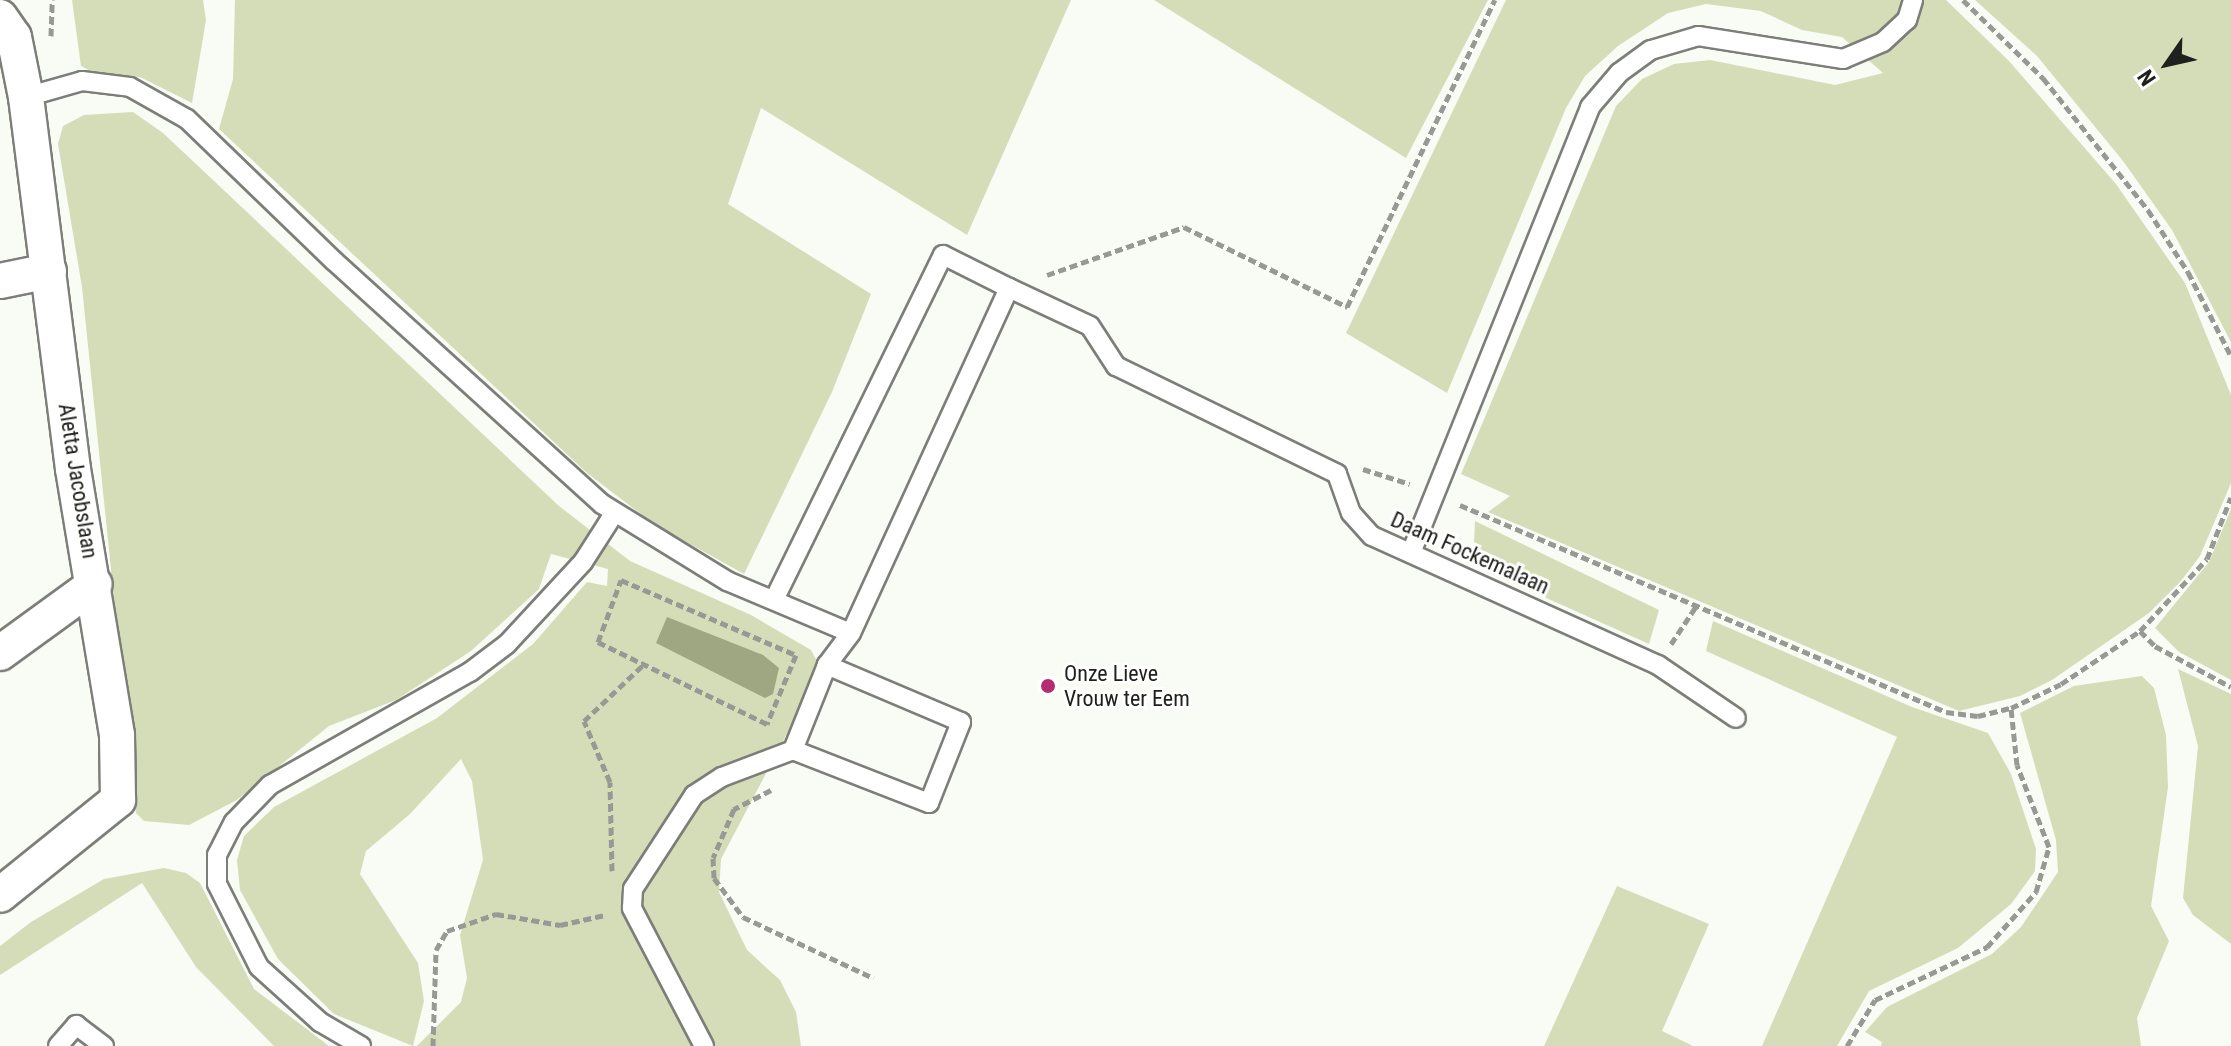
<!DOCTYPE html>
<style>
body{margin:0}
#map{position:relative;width:2231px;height:1046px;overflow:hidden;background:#f9fbf5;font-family:"Roboto Condensed",sans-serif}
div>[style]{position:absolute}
.green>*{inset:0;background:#d5ddb8}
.water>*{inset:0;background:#9fa682}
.path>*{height:5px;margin-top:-2.5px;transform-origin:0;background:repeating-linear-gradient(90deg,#989995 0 8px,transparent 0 12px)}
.roads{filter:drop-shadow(2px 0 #7d7e79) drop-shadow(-2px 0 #7d7e79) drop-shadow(0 2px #7d7e79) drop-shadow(0 -2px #7d7e79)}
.service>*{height:18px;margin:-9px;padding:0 9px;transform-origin:9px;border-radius:9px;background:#fff}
.minor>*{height:34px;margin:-17px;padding:0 17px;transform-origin:17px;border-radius:17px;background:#fff}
.dots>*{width:22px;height:22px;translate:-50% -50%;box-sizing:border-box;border:4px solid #fffffe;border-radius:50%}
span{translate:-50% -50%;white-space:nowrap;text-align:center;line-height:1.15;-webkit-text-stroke:6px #fffffe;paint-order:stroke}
.street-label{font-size:22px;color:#20211f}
.poi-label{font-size:22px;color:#20211f}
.left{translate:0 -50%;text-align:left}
.north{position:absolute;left:2127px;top:24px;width:80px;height:80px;-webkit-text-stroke:6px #fffffe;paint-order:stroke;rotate:236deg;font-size:22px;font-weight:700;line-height:32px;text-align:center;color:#20211f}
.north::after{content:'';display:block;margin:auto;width:28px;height:36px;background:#20211f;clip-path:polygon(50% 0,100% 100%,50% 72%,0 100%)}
</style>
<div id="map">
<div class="green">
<div style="clip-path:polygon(72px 0,203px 0,206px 20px,192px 103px,140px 77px,96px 74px,81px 66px)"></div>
<div style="clip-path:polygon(235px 0,1071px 0,967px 235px,761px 108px,728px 204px,871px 294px,832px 392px,744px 574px,654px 524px,587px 473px,219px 129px,233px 79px)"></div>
<div style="clip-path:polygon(1154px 0,1488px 0,1406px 158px)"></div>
<div style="clip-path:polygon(1506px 0,1946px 0,2009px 61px,2116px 184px,2185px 283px,2231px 395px,2231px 483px,2200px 556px,2181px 581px,2149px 613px,2052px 680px,2020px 696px,1959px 711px,1488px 512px,1510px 496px,1461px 474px,1616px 106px,1642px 79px,1674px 64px,1710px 60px,1835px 85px,1883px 73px,1842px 37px,1802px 30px,1761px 11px,1706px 4px,1668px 13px,1618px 46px,1585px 76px,1566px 108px,1447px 393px,1346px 333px)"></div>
<div style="clip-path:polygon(1975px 0,2231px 0,2231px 342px,2172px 230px,2123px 161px,2037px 56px)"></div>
<div style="clip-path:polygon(133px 112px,163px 133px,559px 506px,630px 561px,751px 615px,811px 650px,821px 669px,721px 859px,719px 892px,747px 950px,780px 980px,796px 1012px,801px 1046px,417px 1046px,461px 1002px,467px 978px,460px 935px,483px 860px,472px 781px,461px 759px,410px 814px,366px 851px,360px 874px,418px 963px,424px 1001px,413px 1046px,334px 1014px,278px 959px,240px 890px,237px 860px,244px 836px,274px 807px,437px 718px,533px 644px,587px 582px,607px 586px,608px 569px,551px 554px,539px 589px,471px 651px,396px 700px,329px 726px,237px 800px,189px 825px,144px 821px,136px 813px,82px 287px,58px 144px,63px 126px,84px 115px)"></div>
<div style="clip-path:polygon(2231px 509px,2231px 680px,2179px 652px,2155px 628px,2209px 562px)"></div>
<div style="clip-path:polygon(1475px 521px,1659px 610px,1649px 644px,1473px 565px)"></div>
<div style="clip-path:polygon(1713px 621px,1912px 707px,1988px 733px,2011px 774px,2036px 849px,2035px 871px,2011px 904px,1958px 948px,1869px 991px,1837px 1046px,1762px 1046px,1897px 737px,1706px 651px)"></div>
<div style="clip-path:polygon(2178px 669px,2231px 694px,2231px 944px,2193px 915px,2183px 898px,2198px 746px)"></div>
<div style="clip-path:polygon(2142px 676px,2154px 688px,2166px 735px,2168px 787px,2151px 906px,2169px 941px,2137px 1018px,2141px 1046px,1881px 1046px,1882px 1042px,1865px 1032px,1887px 1007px,1992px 954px,2021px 927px,2058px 872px,2056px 840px,2020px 713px,2074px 686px)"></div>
<div style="clip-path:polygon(164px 868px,186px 873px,200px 883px,254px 989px,329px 1046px,274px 1046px,196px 967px,142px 883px,0 975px,0 946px,31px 922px,104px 879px)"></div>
<div style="clip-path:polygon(1617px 886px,1709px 924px,1662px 1031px,1693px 1046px,1544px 1046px)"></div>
</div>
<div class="water">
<div style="clip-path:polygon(667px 617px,763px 655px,779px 668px,773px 694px,765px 698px,656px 643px)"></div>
</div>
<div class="path">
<div style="left:1963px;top:0;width:112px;rotate:44.3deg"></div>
<div style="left:2043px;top:78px;width:169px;rotate:51.5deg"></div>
<div style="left:2148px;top:210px;width:74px;rotate:57.2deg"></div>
<div style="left:2188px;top:272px;width:94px;rotate:62.9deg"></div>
<div style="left:51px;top:36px;width:36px;rotate:-88deg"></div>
<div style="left:1047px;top:275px;width:145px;rotate:-19.3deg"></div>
<div style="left:1184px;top:227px;width:182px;rotate:26.1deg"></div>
<div style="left:1347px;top:307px;width:341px;rotate:-64.3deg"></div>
<div style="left:1363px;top:469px;width:49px;rotate:17.7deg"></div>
<div style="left:1460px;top:505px;width:528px;rotate:23.07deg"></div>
<div style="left:1946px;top:712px;width:32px;rotate:7deg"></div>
<div style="left:1978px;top:716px;width:34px;rotate:-14deg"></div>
<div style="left:2011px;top:708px;width:55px;rotate:-25.6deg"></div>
<div style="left:2061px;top:684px;width:95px;rotate:-33.9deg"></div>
<div style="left:2140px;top:631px;width:98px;rotate:-47.1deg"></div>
<div style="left:2207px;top:559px;width:66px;rotate:-68.8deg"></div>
<div style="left:621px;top:580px;width:190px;rotate:23.2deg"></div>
<div style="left:796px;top:655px;width:75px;rotate:112.8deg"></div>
<div style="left:767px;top:724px;width:188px;rotate:-154.1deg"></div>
<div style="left:598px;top:642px;width:66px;rotate:-69.6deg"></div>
<div style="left:2140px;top:631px;width:21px;rotate:45deg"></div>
<div style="left:2155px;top:646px;width:86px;rotate:28.3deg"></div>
<div style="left:1671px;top:644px;width:47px;rotate:-56.3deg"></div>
<div style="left:771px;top:790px;width:42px;rotate:152.8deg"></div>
<div style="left:734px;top:809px;width:53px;rotate:113.2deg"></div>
<div style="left:713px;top:858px;width:20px;rotate:87deg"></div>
<div style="left:714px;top:878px;width:49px;rotate:53.4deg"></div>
<div style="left:743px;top:917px;width:144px;rotate:25.1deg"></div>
<div style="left:612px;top:871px;width:89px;rotate:-91.3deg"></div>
<div style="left:610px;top:782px;width:66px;rotate:-113.1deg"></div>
<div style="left:584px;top:721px;width:81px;rotate:-43.5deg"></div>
<div style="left:433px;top:1046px;width:96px;rotate:-88.2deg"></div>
<div style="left:436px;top:950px;width:22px;rotate:-60deg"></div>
<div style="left:447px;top:931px;width:52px;rotate:-19.1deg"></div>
<div style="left:496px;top:914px;width:65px;rotate:9.8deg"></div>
<div style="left:560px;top:925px;width:46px;rotate:-12.5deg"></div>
<div style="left:1847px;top:1046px;width:54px;rotate:-58.7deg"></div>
<div style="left:1875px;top:1000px;width:124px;rotate:-25.3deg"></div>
<div style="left:1987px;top:947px;width:74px;rotate:-48.3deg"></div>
<div style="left:2036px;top:892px;width:47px;rotate:-73.9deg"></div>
<div style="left:2049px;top:847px;width:88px;rotate:-111.3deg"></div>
<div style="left:2017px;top:765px;width:57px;rotate:-96deg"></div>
</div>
<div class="roads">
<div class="service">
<div style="left:26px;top:97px;width:58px;rotate:-15.9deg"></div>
<div style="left:82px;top:81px;width:48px;rotate:7.1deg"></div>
<div style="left:130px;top:87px;width:65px;rotate:29.3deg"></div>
<div style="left:187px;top:119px;width:204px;rotate:44deg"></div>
<div style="left:334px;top:261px;width:362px;rotate:42.2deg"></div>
<div style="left:602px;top:504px;width:147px;rotate:31.6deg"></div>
<div style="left:727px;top:581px;width:134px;rotate:22.8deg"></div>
<div style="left:851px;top:633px;width:40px;rotate:127deg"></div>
<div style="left:827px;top:665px;width:92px;rotate:111.8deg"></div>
<div style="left:793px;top:750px;width:146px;rotate:21.3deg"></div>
<div style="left:929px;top:803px;width:87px;rotate:-68.4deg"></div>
<div style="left:961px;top:722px;width:146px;rotate:-157deg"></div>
<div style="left:1009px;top:288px;width:89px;rotate:25.1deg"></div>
<div style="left:1090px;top:326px;width:48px;rotate:57deg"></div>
<div style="left:1116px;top:366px;width:246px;rotate:26deg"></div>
<div style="left:1337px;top:474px;width:41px;rotate:70.3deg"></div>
<div style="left:1351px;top:513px;width:31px;rotate:48deg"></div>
<div style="left:1372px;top:536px;width:314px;rotate:24.3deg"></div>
<div style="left:1658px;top:665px;width:94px;rotate:34.2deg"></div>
<div style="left:1411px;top:553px;width:481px;rotate:-68.1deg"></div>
<div style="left:1590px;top:107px;width:45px;rotate:-49.5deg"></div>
<div style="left:1619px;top:73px;width:39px;rotate:-36deg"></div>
<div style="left:1651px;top:50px;width:49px;rotate:-16.6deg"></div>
<div style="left:1698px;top:36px;width:147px;rotate:9deg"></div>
<div style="left:1843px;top:59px;width:43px;rotate:-23deg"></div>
<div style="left:1883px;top:42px;width:33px;rotate:-43deg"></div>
<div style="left:1907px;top:20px;width:21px;rotate:-73deg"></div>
<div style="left:774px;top:600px;width:384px;rotate:-63.9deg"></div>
<div style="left:943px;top:255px;width:74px;rotate:26.6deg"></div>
<div style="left:1009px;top:288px;width:379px;rotate:114.6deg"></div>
<div style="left:58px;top:1046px;width:28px;rotate:-49deg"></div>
<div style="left:76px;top:1025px;width:35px;rotate:37deg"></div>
<div style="left:361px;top:1046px;width:48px;rotate:-149.7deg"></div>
<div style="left:320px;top:1022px;width:82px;rotate:-138deg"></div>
<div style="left:259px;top:967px;width:93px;rotate:-116.8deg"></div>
<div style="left:217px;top:884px;width:29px;rotate:-90deg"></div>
<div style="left:217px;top:855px;width:37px;rotate:-63deg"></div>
<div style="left:234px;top:822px;width:52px;rotate:-45.8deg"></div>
<div style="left:270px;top:785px;width:230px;rotate:-29.5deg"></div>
<div style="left:470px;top:672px;width:46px;rotate:-37.1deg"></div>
<div style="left:507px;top:644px;width:112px;rotate:-47.2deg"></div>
<div style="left:583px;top:562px;width:59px;rotate:-57.4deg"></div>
<div style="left:704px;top:1046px;width:156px;rotate:-117.6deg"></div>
<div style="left:632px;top:908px;width:19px;rotate:-87deg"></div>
<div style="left:633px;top:889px;width:112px;rotate:-57deg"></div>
<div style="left:694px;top:795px;width:33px;rotate:-33deg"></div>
<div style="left:722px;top:777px;width:76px;rotate:-20.8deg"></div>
</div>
<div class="minor">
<div style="left:0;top:17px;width:24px;rotate:55deg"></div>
<div style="left:14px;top:37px;width:61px;rotate:78.7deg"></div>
<div style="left:26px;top:97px;width:375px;rotate:82.8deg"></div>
<div style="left:73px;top:469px;width:270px;rotate:80.6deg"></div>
<div style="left:117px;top:735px;width:65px;rotate:89.1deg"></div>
<div style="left:118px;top:800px;width:151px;rotate:141.2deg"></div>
<div style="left:0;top:281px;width:50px;rotate:-11.5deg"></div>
<div style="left:0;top:653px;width:117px;rotate:-36deg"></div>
</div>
</div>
<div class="dots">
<div style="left:1048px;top:686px;background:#b42d71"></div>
</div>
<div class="street-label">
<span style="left:78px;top:481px;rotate:81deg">Aletta Jacobslaan</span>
<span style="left:1470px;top:553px;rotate:24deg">Daam Fockemalaan</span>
</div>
<div class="poi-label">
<span class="left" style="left:1064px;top:686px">Onze Lieve<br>Vrouw ter Eem</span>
</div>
<div class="north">N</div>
</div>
